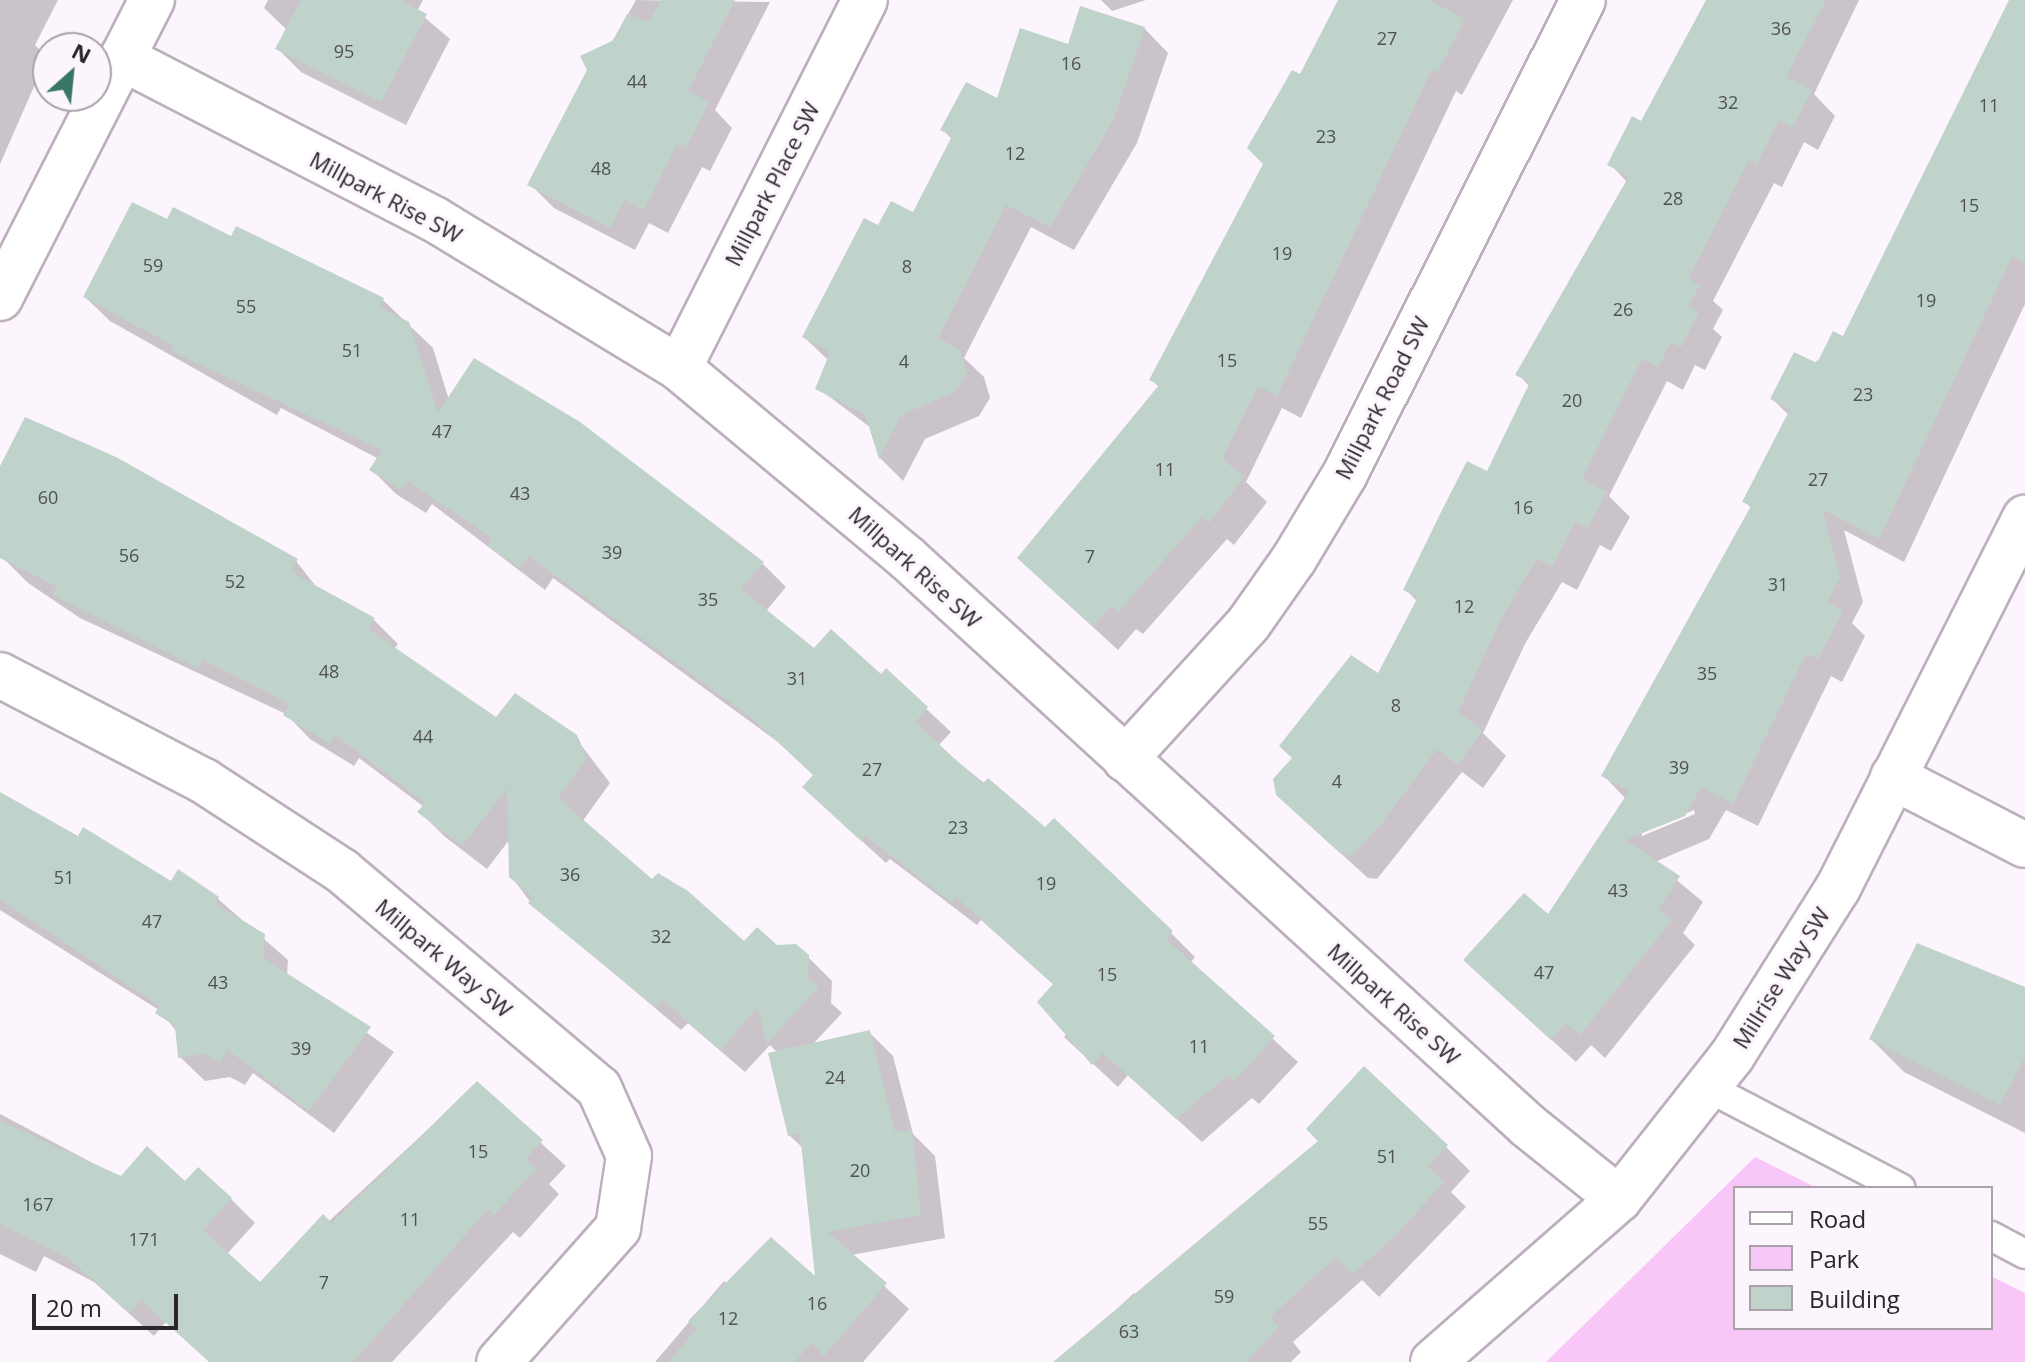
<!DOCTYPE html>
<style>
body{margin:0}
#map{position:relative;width:2025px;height:1362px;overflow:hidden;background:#fdf5fd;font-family:"Open Sans",sans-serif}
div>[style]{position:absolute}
.green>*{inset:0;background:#f9c7f7}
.shadow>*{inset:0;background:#0003}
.building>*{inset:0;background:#bfd3cb}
.roads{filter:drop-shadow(2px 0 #bcafbc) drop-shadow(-2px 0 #bcafbc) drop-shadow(0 2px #bcafbc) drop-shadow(0 -2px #bcafbc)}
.service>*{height:28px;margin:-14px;padding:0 14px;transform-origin:14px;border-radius:14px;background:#fff}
.minor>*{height:44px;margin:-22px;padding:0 22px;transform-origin:22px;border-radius:22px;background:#fff}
span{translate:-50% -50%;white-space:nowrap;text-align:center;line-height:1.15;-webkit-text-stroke:6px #fdf5fd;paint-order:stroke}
.number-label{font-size:18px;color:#505153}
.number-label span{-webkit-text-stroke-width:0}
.street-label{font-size:22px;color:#2b262b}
.legend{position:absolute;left:1733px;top:1186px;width:260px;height:144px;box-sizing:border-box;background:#fdf5fd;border:2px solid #a9a2a9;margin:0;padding:10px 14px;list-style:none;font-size:24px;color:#2b262b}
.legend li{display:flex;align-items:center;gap:16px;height:40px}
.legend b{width:40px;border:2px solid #a9a2a9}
.north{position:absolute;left:32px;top:32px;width:80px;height:80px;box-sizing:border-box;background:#fdf5fd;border:2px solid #a9a2a9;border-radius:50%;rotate:27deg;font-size:22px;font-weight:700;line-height:32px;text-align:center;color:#2b262b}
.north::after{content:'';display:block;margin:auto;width:28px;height:36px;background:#397866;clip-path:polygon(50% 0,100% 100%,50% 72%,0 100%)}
.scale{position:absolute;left:32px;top:1294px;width:146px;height:36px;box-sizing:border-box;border:4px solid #2b262b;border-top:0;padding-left:10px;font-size:24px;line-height:28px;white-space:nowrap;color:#2b262b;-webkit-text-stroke:6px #fdf5fd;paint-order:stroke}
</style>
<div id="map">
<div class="green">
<div style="clip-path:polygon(1755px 1157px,1817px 1188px,1735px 1188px,1735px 1328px,1991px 1328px,1991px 1276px,2025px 1293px,2025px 1362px,1546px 1362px)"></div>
</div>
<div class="shadow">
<div style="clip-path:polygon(0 0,58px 0,35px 45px,47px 57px,0 164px)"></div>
<div style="clip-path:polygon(268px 0,423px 0,417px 11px,450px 39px,406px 125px,301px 72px,277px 48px,287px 30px,264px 8px)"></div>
<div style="clip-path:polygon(636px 0,770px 2px,715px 110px,732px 128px,710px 171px,702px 167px,668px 233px,649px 223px,635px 250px,554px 208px,530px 184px)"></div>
<div style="clip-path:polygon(1101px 0,1146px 0,1112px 11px)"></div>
<div style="clip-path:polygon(1340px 0,1513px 0,1462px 95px,1456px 91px,1301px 418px,1282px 408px,1246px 482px,1267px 502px,1234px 545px,1227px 539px,1143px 634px,1136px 629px,1118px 650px,1044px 582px,1160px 388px,1151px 379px,1265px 164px)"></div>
<div style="clip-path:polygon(1707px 0,1859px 0,1814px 94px,1835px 116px,1818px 150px,1804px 142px,1782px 187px,1774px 183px,1713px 301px,1723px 310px,1713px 329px,1722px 337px,1705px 370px,1695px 365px,1683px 390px,1667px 381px,1609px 496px,1630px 517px,1611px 551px,1600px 545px,1577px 590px,1562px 582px,1526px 642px,1483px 733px,1506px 756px,1483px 788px,1462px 772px,1377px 879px,1368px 878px,1303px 819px,1418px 602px,1405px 589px,1487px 474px,1530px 387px,1518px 374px,1627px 182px,1610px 164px,1642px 123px)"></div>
<div style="clip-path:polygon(evenodd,2010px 0,2025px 0,2025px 304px,1904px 562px,1844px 530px,1863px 602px,1852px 623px,1865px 636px,1842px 682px,1831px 676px,1758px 826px,1726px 810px,1709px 839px,1655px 862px,1703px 902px,1683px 933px,1695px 945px,1605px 1058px,1591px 1045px,1576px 1062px,1490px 984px,1549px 917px,1626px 799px,1604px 776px,1752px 509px,1745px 502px,1789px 415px,1772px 399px,1844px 338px,2010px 0,1694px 810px,1695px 814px,1642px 836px,1642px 831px,1694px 810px)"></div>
<div style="clip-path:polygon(1144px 28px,1168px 53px,1137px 143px,1074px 250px,1031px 227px,964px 358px,984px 377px,990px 398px,979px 416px,925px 439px,903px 481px,880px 458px,871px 428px,818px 388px,829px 361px,804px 337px,879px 228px,914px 215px,953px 140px,942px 129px,967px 84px,998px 101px,1080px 50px)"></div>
<div style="clip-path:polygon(168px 222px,231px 239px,383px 300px,433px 348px,449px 400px,762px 563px,786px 587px,766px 611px,814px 651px,881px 677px,886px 671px,951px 732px,938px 746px,1171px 933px,1195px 957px,1190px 963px,1298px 1062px,1259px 1104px,1252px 1098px,1202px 1142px,1128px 1075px,1118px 1087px,1064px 1037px,1069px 1031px,1054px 985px,981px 920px,977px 925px,890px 859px,886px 863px,829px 811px,815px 776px,778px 742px,553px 578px,545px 590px,432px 504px,426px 513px,396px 494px,372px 470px,379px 459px,281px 408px,277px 415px,110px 321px,85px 297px)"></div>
<div style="clip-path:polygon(0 470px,296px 561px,318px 589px,374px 620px,398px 644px,394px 649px,497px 720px,575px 737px,610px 783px,582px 822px,652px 882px,744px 944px,808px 957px,832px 981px,831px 1003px,842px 1013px,812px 1045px,869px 1032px,893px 1056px,913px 1134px,935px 1156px,945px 1238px,851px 1255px,909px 1309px,863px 1362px,655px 1362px,724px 1281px,731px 1287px,818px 1281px,804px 1149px,789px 1135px,778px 1053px,770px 1045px,745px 1072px,688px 1023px,681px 1030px,531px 903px,511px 876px,510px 839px,487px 869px,444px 836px,420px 812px,424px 807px,359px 758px,354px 766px,310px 739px,286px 714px,80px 618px,28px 583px,0 555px)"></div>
<div style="clip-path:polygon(0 797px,171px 884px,218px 899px,288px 960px,287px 976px,394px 1052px,334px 1133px,253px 1073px,245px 1085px,230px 1077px,205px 1081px,180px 1057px,178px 1033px,159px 1010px,0 910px)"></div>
<div style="clip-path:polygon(2025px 993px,2025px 1133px,1904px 1072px,1871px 1039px)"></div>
<div style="clip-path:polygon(477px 1084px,566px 1166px,549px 1184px,559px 1194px,520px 1238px,513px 1232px,392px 1362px,210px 1362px,166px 1322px,154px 1336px,94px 1282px,44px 1256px,36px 1272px,0 1254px,0 1114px,121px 1178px,185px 1183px,231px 1199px,255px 1223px,227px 1254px,260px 1285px)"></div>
<div style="clip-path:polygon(1446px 1147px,1470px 1171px,1451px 1192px,1466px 1207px,1379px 1297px,1362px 1280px,1293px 1342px,1301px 1352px,1291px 1362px,1060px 1362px,1134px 1293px,1139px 1298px)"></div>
</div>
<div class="building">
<div style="clip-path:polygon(301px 0,400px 0,427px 14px,381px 102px,275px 49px)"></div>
<div style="clip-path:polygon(661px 0,735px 0,688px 91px,709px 102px,686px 148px,677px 144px,644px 210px,624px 200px,610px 228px,527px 185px,587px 70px,580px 56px,614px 40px,627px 14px,649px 22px)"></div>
<div style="clip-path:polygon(1338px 0,1428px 0,1465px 19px,1438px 72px,1432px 69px,1277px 396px,1258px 386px,1222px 459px,1244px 477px,1209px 523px,1202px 517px,1118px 612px,1111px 606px,1093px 627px,1017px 558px,1159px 385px,1149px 380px,1263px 164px,1247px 148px,1292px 70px,1300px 74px)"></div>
<div style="clip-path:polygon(1706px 0,1826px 0,1786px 77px,1812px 90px,1793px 127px,1779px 120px,1757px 164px,1749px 160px,1688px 279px,1700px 285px,1688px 306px,1699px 312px,1681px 347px,1671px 342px,1658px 367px,1642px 359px,1582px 479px,1607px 492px,1587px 528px,1575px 522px,1552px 567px,1537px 559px,1502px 617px,1458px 712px,1483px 730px,1458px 765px,1437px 749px,1382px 823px,1352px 856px,1341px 854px,1276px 795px,1273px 779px,1292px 758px,1279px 746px,1351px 655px,1378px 673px,1418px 597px,1403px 590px,1442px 510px,1467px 461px,1487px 471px,1530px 382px,1515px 375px,1629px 176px,1607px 165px,1632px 116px,1641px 121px)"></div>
<div style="clip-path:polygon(2009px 0,2025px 0,2025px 263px,2012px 257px,1879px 539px,1822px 509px,1840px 577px,1827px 602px,1843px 610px,1818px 659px,1806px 654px,1733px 804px,1701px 787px,1685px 816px,1625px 840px,1680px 876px,1658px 910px,1672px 920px,1580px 1035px,1566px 1023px,1551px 1040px,1463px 960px,1524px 893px,1548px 914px,1629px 791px,1601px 776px,1751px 506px,1742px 502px,1790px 409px,1770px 399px,1794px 352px,1817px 363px,1833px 331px,1843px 336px)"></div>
<div style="clip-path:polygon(1080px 6px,1145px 27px,1114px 119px,1050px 227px,1006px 205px,938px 338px,960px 350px,967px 373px,955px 392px,901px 415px,879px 459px,865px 414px,815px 389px,830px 352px,802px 337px,864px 218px,878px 225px,891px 201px,913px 212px,952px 136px,940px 130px,966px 82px,997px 98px,1020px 28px,1068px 44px)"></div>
<div style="clip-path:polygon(132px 202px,167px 219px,173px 207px,231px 236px,236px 226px,384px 298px,380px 307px,409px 322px,438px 413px,474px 358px,580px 422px,764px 562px,741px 589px,814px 648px,831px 629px,881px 674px,886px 668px,928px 707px,915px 722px,982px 784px,988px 778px,1045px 827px,1054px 818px,1173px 931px,1166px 939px,1275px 1036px,1234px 1082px,1227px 1076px,1176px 1119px,1103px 1053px,1092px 1065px,1037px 1002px,1053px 984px,956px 897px,951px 902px,865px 836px,861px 841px,802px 787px,813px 775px,752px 718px,528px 556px,520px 568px,487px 546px,492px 538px,407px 481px,401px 490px,369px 470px,382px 450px,171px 351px,174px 346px,83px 297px)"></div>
<div style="clip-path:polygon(25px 417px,116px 457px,298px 559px,291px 572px,375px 618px,368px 629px,496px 717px,515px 693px,577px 735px,587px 758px,558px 798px,652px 879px,658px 873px,688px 891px,744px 941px,757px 927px,777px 945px,796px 944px,809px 955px,808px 978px,819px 987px,766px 1044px,758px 1007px,720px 1050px,663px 1000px,656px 1008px,528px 903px,533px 897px,509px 877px,507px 788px,462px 846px,417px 812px,425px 803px,335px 735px,330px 744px,283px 715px,290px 704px,203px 660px,198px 668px,53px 595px,57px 587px,0 558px,0 466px)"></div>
<div style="clip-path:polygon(0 792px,78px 836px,83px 827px,171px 881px,178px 869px,219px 897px,215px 904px,265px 934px,263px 958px,371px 1027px,309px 1111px,228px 1050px,220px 1062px,204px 1054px,178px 1058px,175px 1026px,155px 1013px,159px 1006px,0 899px)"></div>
<div style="clip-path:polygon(1917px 943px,2025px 987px,2025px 1057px,2000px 1105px,1869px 1039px)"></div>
<div style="clip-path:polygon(870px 1030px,895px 1132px,912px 1130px,921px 1215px,827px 1232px,887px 1283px,824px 1356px,811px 1343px,795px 1362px,668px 1362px,697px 1329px,688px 1321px,771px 1237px,815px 1276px,800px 1134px,788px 1136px,768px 1053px)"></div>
<div style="clip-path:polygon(1364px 1066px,1448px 1145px,1428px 1167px,1444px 1182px,1393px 1238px,1353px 1274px,1336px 1257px,1270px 1317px,1279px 1327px,1246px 1362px,1053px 1362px,1318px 1141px,1306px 1129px)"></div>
<div style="clip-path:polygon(477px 1081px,543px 1140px,526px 1159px,536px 1169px,494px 1215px,488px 1209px,353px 1362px,209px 1362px,141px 1300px,129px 1313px,68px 1258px,0 1224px,0 1121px,121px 1176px,147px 1146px,185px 1181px,198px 1167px,232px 1198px,203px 1230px,260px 1282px,323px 1214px,332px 1223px)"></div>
</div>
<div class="roads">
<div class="service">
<div style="left:1709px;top:1088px;width:216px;rotate:27.6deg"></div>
<div style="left:1991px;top:1236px;width:38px;rotate:28deg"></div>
</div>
<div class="minor">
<div style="left:122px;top:58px;width:351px;rotate:27.3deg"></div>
<div style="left:434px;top:219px;width:287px;rotate:31.3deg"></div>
<div style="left:679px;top:368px;width:297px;rotate:39.8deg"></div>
<div style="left:907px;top:558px;width:840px;rotate:42.44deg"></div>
<div style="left:1527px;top:1125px;width:118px;rotate:38.8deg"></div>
<div style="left:0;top:298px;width:335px;rotate:-63deg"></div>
<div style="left:679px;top:368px;width:412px;rotate:-63.2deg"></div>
<div style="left:0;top:675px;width:230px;rotate:27.5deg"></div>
<div style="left:204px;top:781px;width:165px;rotate:33.1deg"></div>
<div style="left:342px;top:871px;width:336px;rotate:40.2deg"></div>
<div style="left:599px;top:1088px;width:74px;rotate:66.2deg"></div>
<div style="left:629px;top:1156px;width:73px;rotate:98.7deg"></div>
<div style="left:618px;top:1228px;width:179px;rotate:131.6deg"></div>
<div style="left:1125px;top:759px;width:184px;rotate:-47.6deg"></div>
<div style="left:1249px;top:623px;width:78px;rotate:-54.9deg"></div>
<div style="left:1294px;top:559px;width:99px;rotate:-59deg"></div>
<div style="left:1345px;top:474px;width:530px;rotate:-63.34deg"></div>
<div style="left:1893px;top:777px;width:148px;rotate:27.3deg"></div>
<div style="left:1433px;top:1362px;width:247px;rotate:-41.2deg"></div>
<div style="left:1619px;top:1199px;width:182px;rotate:-51.7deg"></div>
<div style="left:1732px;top:1056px;width:199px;rotate:-57.8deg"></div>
<div style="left:1838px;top:888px;width:415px;rotate:-63.2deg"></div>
</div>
</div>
<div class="number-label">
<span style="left:1781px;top:28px">36</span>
<span style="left:1387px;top:38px">27</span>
<span style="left:344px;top:51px">95</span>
<span style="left:1071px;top:63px">16</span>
<span style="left:637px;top:81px">44</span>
<span style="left:1728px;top:102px">32</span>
<span style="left:1989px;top:105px">11</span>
<span style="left:1326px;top:136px">23</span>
<span style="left:1015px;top:153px">12</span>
<span style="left:601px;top:168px">48</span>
<span style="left:1673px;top:198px">28</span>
<span style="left:1969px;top:205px">15</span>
<span style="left:1282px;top:253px">19</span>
<span style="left:153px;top:265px">59</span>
<span style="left:907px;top:266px">8</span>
<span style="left:1926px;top:300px">19</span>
<span style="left:246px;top:306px">55</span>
<span style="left:1623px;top:309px">26</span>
<span style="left:352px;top:350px">51</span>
<span style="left:1227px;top:360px">15</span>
<span style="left:904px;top:361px">4</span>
<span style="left:1863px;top:394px">23</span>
<span style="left:1572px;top:400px">20</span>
<span style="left:442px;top:431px">47</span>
<span style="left:1165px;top:469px">11</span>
<span style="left:1818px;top:479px">27</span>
<span style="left:520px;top:493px">43</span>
<span style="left:48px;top:497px">60</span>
<span style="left:1523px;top:507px">16</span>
<span style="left:612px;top:552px">39</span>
<span style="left:129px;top:555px">56</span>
<span style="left:1090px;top:556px">7</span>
<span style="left:235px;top:581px">52</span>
<span style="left:1778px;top:584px">31</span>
<span style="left:708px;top:599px">35</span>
<span style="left:1464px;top:606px">12</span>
<span style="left:329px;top:671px">48</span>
<span style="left:1707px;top:673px">35</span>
<span style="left:797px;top:678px">31</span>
<span style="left:1396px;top:705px">8</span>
<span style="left:423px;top:736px">44</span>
<span style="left:1679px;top:767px">39</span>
<span style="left:872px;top:769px">27</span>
<span style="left:1337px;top:781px">4</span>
<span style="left:958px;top:827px">23</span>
<span style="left:570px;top:874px">36</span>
<span style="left:64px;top:877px">51</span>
<span style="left:1046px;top:883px">19</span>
<span style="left:1618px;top:890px">43</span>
<span style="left:152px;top:921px">47</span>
<span style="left:661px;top:936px">32</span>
<span style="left:1544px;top:972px">47</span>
<span style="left:1107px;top:974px">15</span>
<span style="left:218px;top:982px">43</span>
<span style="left:1199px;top:1046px">11</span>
<span style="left:301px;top:1048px">39</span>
<span style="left:835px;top:1077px">24</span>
<span style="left:478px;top:1151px">15</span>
<span style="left:1387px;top:1156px">51</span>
<span style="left:860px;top:1170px">20</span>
<span style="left:38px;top:1204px">167</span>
<span style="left:410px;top:1219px">11</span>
<span style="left:1318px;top:1223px">55</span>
<span style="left:144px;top:1239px">171</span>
<span style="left:324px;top:1282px">7</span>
<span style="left:1224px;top:1296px">59</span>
<span style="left:817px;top:1303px">16</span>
<span style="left:728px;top:1318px">12</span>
<span style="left:1129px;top:1331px">63</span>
</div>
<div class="street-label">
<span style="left:772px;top:184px;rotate:-63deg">Millpark Place SW</span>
<span style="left:386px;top:197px;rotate:28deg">Millpark Rise SW</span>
<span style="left:1382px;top:398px;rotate:-63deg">Millpark Road SW</span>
<span style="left:915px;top:567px;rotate:42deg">Millpark Rise SW</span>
<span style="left:444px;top:958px;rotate:40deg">Millpark Way SW</span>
<span style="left:1781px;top:978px;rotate:-58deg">Millrise Way SW</span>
<span style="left:1394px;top:1004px;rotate:42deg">Millpark Rise SW</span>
</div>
<ul class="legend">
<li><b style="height:10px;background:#fff"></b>Road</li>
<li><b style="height:22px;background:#f9c7f7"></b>Park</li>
<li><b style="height:22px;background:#bfd3cb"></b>Building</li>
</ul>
<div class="north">N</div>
<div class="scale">20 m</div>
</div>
